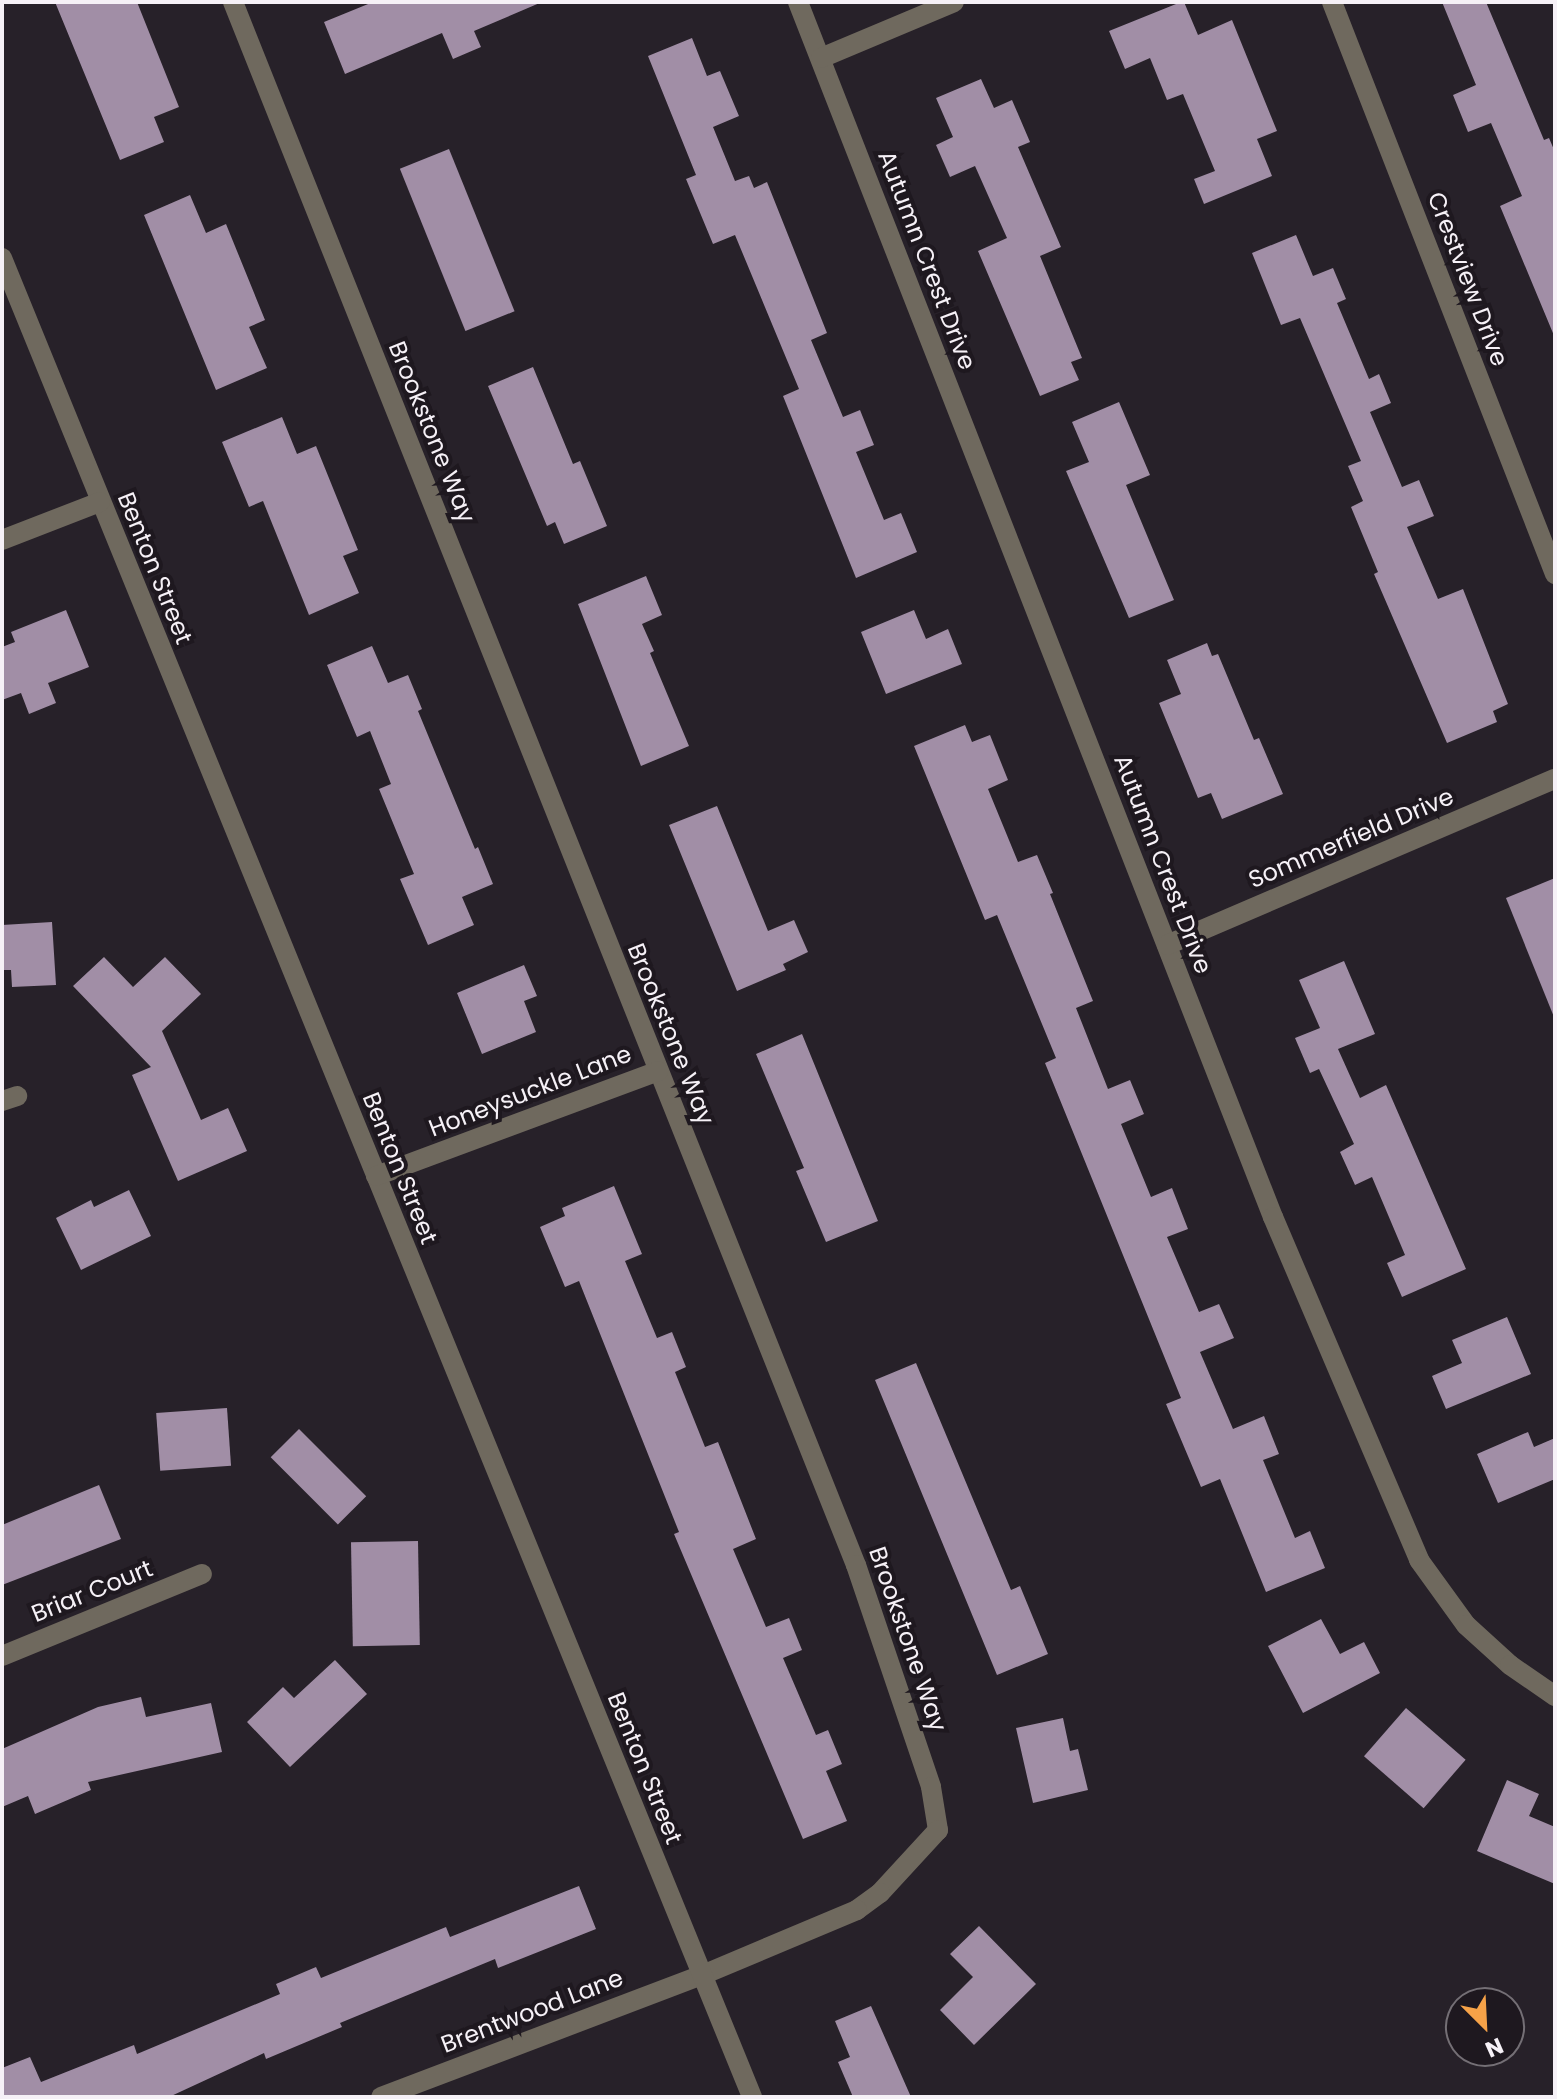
<!DOCTYPE html>
<style>
body{margin:0}
#map{position:relative;width:1557px;height:2099px;overflow:hidden;background:#272129;font-family:Poppins,sans-serif}
div>[style]{position:absolute}
.building>*{inset:0;background:#a18ea6;transform-origin:0 0}
.minor>*{height:20px;margin:-10px;padding:0 10px;transform-origin:10px;border-radius:10px;background:#6f695e}
span{translate:-50% -50%;white-space:nowrap;text-align:center;line-height:1.15;-webkit-text-stroke:8px #1e181f;paint-order:stroke}
.street-label{font-size:24px;color:#f6f1f7}
.frame{position:absolute;inset:0;border:4px solid #f6f1f7;pointer-events:none}
.north{position:absolute;left:1445px;top:1987px;width:80px;height:80px;box-sizing:border-box;background:#1e181f;border:2px solid #746f75;border-radius:50%;rotate:156deg;font-size:22px;font-weight:700;line-height:32px;text-align:center;color:#f6f1f7}
.north::after{content:'';display:block;margin:auto;width:28px;height:36px;background:#f6a248;clip-path:polygon(50% 0,100% 100%,50% 72%,0 100%)}
</style>
<div id="map">
<div class="building">
<div style="clip-path:polygon(55px 2px,137px 2px,179px 107px,154px 117px,164px 142px,120px 160px)"></div>
<div style="clip-path:polygon(373px 2px,542px 2px,474px 31px,481px 47px,453px 59px,442px 33px,345px 74px,324px 22px)"></div>
<div style="clip-path:polygon(1181px 2px,1184px 2px,1198px 35px,1232px 20px,1277px 131px,1257px 139px,1272px 176px,1204px 204px,1194px 179px,1215px 171px,1183px 94px,1167px 100px,1150px 58px,1125px 69px,1109px 31px)"></div>
<div style="clip-path:polygon(1442px 2px,1486px 2px,1544px 140px,1549px 138px,1555px 152px,1555px 338px,1500px 206px,1522px 196px,1491px 123px,1468px 132px,1453px 95px,1476px 85px)"></div>
<div style="clip-path:polygon(692px 38px,707px 76px,720px 71px,739px 116px,713px 127px,735px 181px,749px 176px,754px 188px,767px 182px,827px 333px,811px 340px,843px 417px,860px 410px,874px 445px,856px 452px,884px 520px,901px 513px,917px 552px,856px 578px,783px 396px,799px 389px,735px 235px,713px 244px,686px 179px,696px 175px,648px 56px)"></div>
<div style="clip-path:polygon(981px 79px,994px 108px,1012px 100px,1030px 142px,1018px 147px,1061px 247px,1040px 256px,1082px 358px,1071px 362px,1079px 380px,1040px 396px,978px 251px,1007px 238px,975px 166px,950px 177px,936px 145px,953px 137px,936px 98px)"></div>
<div style="left:449px;top:149px;width:175px;height:53px;rotate:68deg"></div>
<div style="clip-path:polygon(190px 195px,206px 233px,226px 224px,265px 320px,249px 327px,267px 368px,216px 390px,144px 215px)"></div>
<div style="clip-path:polygon(1296px 235px,1313px 276px,1333px 268px,1346px 299px,1337px 303px,1369px 379px,1379px 374px,1391px 403px,1370px 412px,1402px 487px,1419px 480px,1434px 516px,1407px 527px,1438px 599px,1463px 589px,1508px 704px,1493px 711px,1497px 722px,1447px 743px,1374px 574px,1378px 572px,1351px 507px,1363px 501px,1348px 466px,1361px 461px,1300px 318px,1281px 325px,1252px 253px)"></div>
<div style="clip-path:polygon(533px 367px,573px 464px,580px 461px,607px 526px,564px 544px,555px 522px,547px 526px,488px 386px)"></div>
<div style="clip-path:polygon(1119px 402px,1150px 475px,1126px 485px,1174px 600px,1129px 618px,1066px 471px,1089px 462px,1072px 422px)"></div>
<div style="clip-path:polygon(282px 417px,297px 454px,316px 446px,358px 550px,343px 556px,359px 593px,309px 615px,263px 501px,249px 507px,222px 442px)"></div>
<div style="clip-path:polygon(646px 576px,662px 615px,642px 624px,654px 651px,650px 653px,689px 746px,641px 766px,578px 604px)"></div>
<div style="clip-path:polygon(66px 610px,89px 667px,48px 683px,56px 703px,29px 714px,21px 693px,2px 700px,2px 647px,15px 642px,11px 632px)"></div>
<div style="clip-path:polygon(914px 610px,926px 639px,948px 629px,962px 664px,886px 694px,861px 632px)"></div>
<div style="clip-path:polygon(1207px 643px,1212px 656px,1218px 654px,1254px 740px,1259px 738px,1283px 794px,1222px 819px,1211px 793px,1198px 798px,1159px 703px,1181px 694px,1167px 660px)"></div>
<div style="clip-path:polygon(372px 646px,388px 683px,408px 675px,422px 709px,418px 711px,475px 849px,478px 847px,493px 884px,462px 897px,474px 925px,428px 945px,400px 879px,414px 874px,379px 789px,391px 784px,370px 731px,357px 737px,327px 665px)"></div>
<div style="clip-path:polygon(965px 725px,972px 742px,990px 735px,1008px 780px,988px 789px,1018px 862px,1037px 855px,1053px 893px,1050px 894px,1093px 1001px,1076px 1008px,1108px 1089px,1130px 1080px,1144px 1114px,1121px 1124px,1151px 1197px,1172px 1188px,1188px 1229px,1167px 1237px,1199px 1312px,1219px 1304px,1234px 1338px,1200px 1352px,1233px 1429px,1264px 1416px,1279px 1454px,1263px 1460px,1295px 1538px,1310px 1531px,1325px 1568px,1266px 1592px,1220px 1479px,1201px 1487px,1166px 1404px,1181px 1398px,1045px 1063px,1056px 1058px,997px 915px,985px 920px,914px 746px)"></div>
<div style="clip-path:polygon(717px 806px,768px 931px,794px 920px,808px 952px,783px 964px,786px 970px,737px 991px,669px 825px)"></div>
<div style="clip-path:polygon(1555px 878px,1555px 1017px,1554px 1017px,1506px 898px)"></div>
<div style="clip-path:polygon(52px 922px,56px 985px,12px 987px,11px 970px,2px 970px,2px 925px)"></div>
<div style="clip-path:polygon(104px 957px,133px 987px,165px 957px,201px 994px,162px 1031px,201px 1120px,228px 1108px,247px 1151px,178px 1181px,132px 1075px,151px 1067px,73px 986px)"></div>
<div style="clip-path:polygon(1344px 961px,1375px 1034px,1338px 1049px,1360px 1098px,1386px 1085px,1466px 1269px,1402px 1297px,1387px 1263px,1405px 1255px,1372px 1177px,1355px 1185px,1340px 1152px,1354px 1144px,1319px 1069px,1310px 1073px,1295px 1038px,1320px 1028px,1299px 980px)"></div>
<div style="clip-path:polygon(524px 965px,537px 996px,524px 1001px,536px 1032px,482px 1054px,457px 993px)"></div>
<div style="clip-path:polygon(802px 1034px,878px 1221px,826px 1242px,796px 1171px,804px 1168px,756px 1054px)"></div>
<div style="clip-path:polygon(614px 1186px,642px 1254px,625px 1261px,657px 1338px,672px 1332px,686px 1367px,675px 1372px,705px 1447px,718px 1442px,756px 1539px,733px 1549px,766px 1627px,789px 1618px,802px 1650px,783px 1658px,816px 1735px,828px 1730px,842px 1764px,826px 1771px,847px 1821px,803px 1839px,674px 1534px,679px 1532px,579px 1281px,565px 1287px,540px 1227px,565px 1216px,562px 1208px)"></div>
<div style="clip-path:polygon(129px 1190px,151px 1236px,81px 1270px,56px 1218px,91px 1200px,94px 1207px)"></div>
<div style="clip-path:polygon(1507px 1317px,1531px 1374px,1446px 1409px,1432px 1376px,1462px 1363px,1452px 1340px)"></div>
<div style="clip-path:polygon(916px 1363px,1011px 1590px,1020px 1586px,1048px 1654px,997px 1675px,875px 1380px)"></div>
<div style="left:227px;top:1408px;width:58px;height:71px;rotate:86deg"></div>
<div style="left:299px;top:1429px;width:95px;height:40px;rotate:45deg"></div>
<div style="clip-path:polygon(1528px 1432px,1534px 1447px,1555px 1438px,1555px 1479px,1498px 1503px,1477px 1454px)"></div>
<div style="clip-path:polygon(99px 1485px,121px 1539px,2px 1585px,2px 1525px)"></div>
<div style="left:418px;top:1541px;width:104px;height:67px;rotate:89deg"></div>
<div style="clip-path:polygon(1321px 1619px,1340px 1654px,1364px 1642px,1380px 1673px,1303px 1713px,1268px 1646px)"></div>
<div style="clip-path:polygon(335px 1660px,367px 1694px,290px 1767px,247px 1722px,283px 1687px,294px 1698px)"></div>
<div style="clip-path:polygon(141px 1697px,146px 1717px,211px 1703px,222px 1752px,88px 1782px,91px 1790px,35px 1814px,28px 1796px,2px 1807px,2px 1749px,98px 1707px)"></div>
<div style="left:1406px;top:1708px;width:79px;height:64px;rotate:41deg"></div>
<div style="clip-path:polygon(1063px 1718px,1070px 1751px,1078px 1749px,1088px 1790px,1033px 1803px,1016px 1728px)"></div>
<div style="clip-path:polygon(1507px 1780px,1539px 1794px,1529px 1816px,1555px 1827px,1555px 1884px,1477px 1851px)"></div>
<div style="clip-path:polygon(579px 1886px,596px 1929px,498px 1968px,495px 1959px,340px 2023px,342px 2027px,266px 2059px,264px 2053px,169px 2097px,2px 2097px,2px 2068px,30px 2057px,41px 2082px,134px 2045px,137px 2054px,280px 1994px,276px 1984px,316px 1967px,321px 1978px,446px 1927px,450px 1937px)"></div>
<div style="clip-path:polygon(979px 1926px,1036px 1984px,974px 2045px,940px 2010px,973px 1977px,950px 1954px)"></div>
<div style="clip-path:polygon(871px 2006px,911px 2097px,853px 2097px,838px 2062px,850px 2057px,835px 2021px)"></div>
</div>
<div class="minor">
<div style="left:233px;top:2px;width:1683px;rotate:68.27deg"></div>
<div style="left:856px;top:1565px;width:234px;rotate:71.3deg"></div>
<div style="left:931px;top:1787px;width:44px;rotate:80.8deg"></div>
<div style="left:938px;top:1830px;width:86px;rotate:132.6deg"></div>
<div style="left:880px;top:1893px;width:29px;rotate:144deg"></div>
<div style="left:857px;top:1910px;width:168px;rotate:157.2deg"></div>
<div style="left:702px;top:1975px;width:343px;rotate:159.2deg"></div>
<div style="left:798px;top:2px;width:1305px;rotate:68.65deg"></div>
<div style="left:1273px;top:1217px;width:373px;rotate:66.9deg"></div>
<div style="left:1419px;top:1560px;width:80px;rotate:54.1deg"></div>
<div style="left:1466px;top:1625px;width:59px;rotate:42.3deg"></div>
<div style="left:1510px;top:1665px;width:55px;rotate:34.6deg"></div>
<div style="left:1332px;top:2px;width:614px;rotate:68.7deg"></div>
<div style="left:821px;top:58px;width:144px;rotate:-22.8deg"></div>
<div style="left:2px;top:258px;width:1986px;rotate:67.81deg"></div>
<div style="left:2px;top:540px;width:105px;rotate:-21.2deg"></div>
<div style="left:1167px;top:945px;width:422px;rotate:-23.2deg"></div>
<div style="left:2px;top:1101px;width:16px;rotate:-18deg"></div>
<div style="left:376px;top:1176px;width:301px;rotate:-20.4deg"></div>
<div style="left:2px;top:1656px;width:216px;rotate:-22.3deg"></div>
</div>
<div class="street-label">
<span style="left:927px;top:260px;rotate:69deg">Autumn Crest Drive</span>
<span style="left:1468px;top:279px;rotate:69deg">Crestview Drive</span>
<span style="left:432px;top:432px;rotate:68deg">Brookstone Way</span>
<span style="left:155px;top:568px;rotate:68deg">Benton Street</span>
<span style="left:1351px;top:838px;rotate:-23deg">Sommerfield Drive</span>
<span style="left:1163px;top:864px;rotate:69deg">Autumn Crest Drive</span>
<span style="left:671px;top:1034px;rotate:68deg">Brookstone Way</span>
<span style="left:530px;top:1091px;rotate:-21deg">Honeysuckle Lane</span>
<span style="left:400px;top:1168px;rotate:68deg">Benton Street</span>
<span style="left:92px;top:1591px;rotate:-22deg">Briar Court</span>
<span style="left:908px;top:1639px;rotate:71deg">Brookstone Way</span>
<span style="left:645px;top:1768px;rotate:68deg">Benton Street</span>
<span style="left:532px;top:2011px;rotate:-21deg">Brentwood Lane</span>
</div>
<div class="frame"></div>
<div class="north">N</div>
</div>
